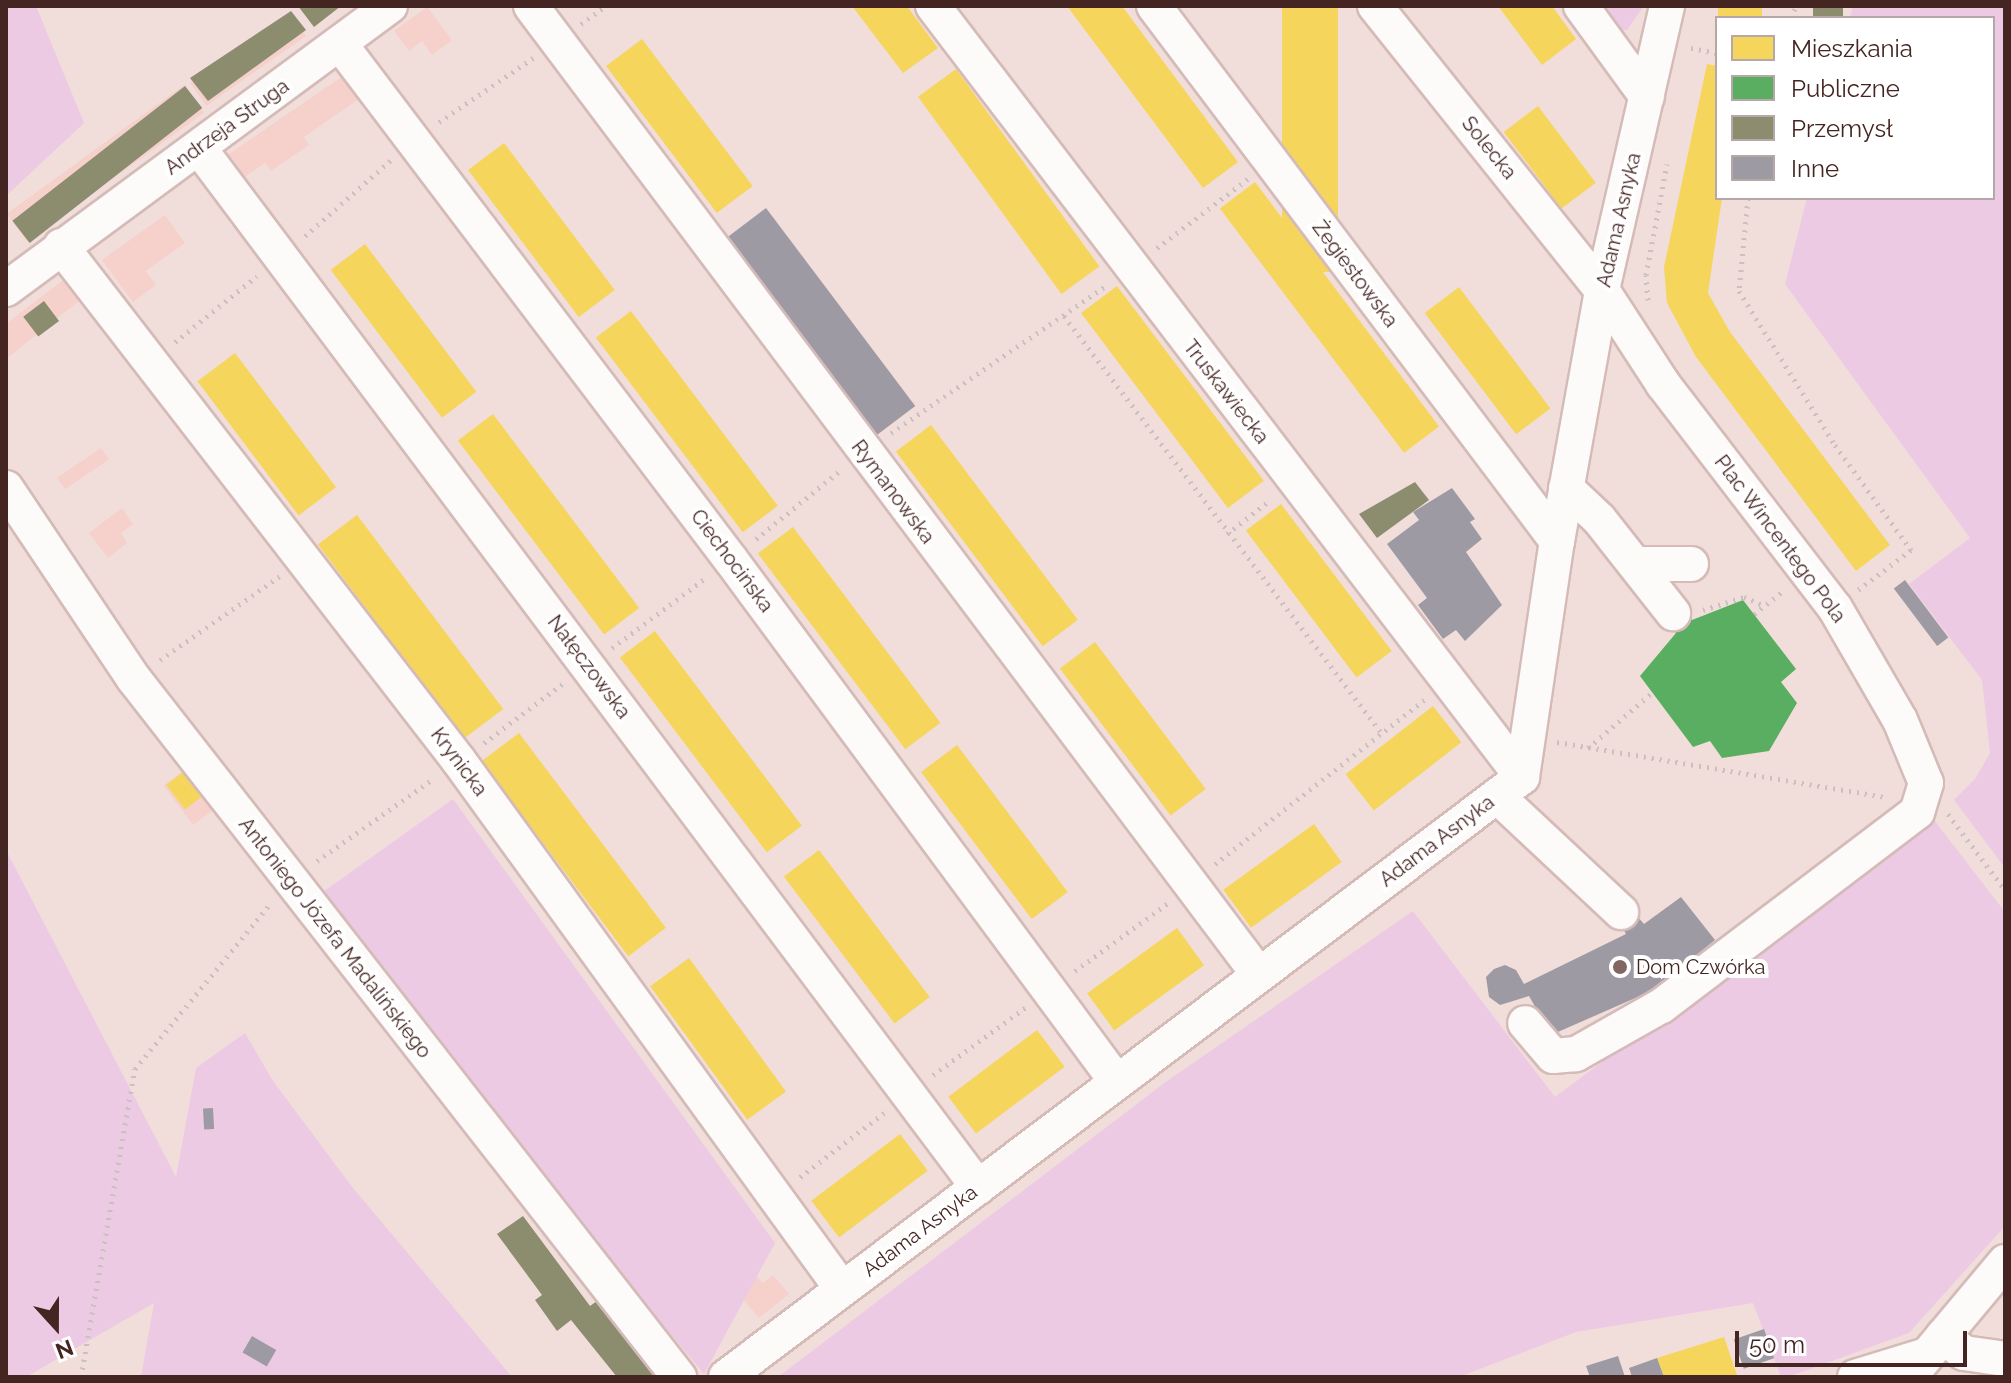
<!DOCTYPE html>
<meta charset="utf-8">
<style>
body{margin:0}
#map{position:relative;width:2011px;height:1383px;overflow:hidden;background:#f1dedb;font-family:Raleway,sans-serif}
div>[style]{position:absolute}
.built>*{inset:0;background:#f6d0cb;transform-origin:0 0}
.green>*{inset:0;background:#edcae3}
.homes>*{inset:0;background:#f6d55c;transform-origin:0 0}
.public>*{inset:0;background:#5aae61}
.industry>*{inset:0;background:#8c8c6e;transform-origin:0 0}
.building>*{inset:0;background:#9e9aa4;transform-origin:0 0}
.path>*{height:5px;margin-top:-2.5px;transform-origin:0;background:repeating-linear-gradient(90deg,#cac0bf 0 2px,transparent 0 8px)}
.roads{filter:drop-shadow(2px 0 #d4bbb8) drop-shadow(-2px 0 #d4bbb8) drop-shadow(0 2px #d4bbb8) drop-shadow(0 -2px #d4bbb8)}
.minor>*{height:34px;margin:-17px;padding:0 17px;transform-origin:17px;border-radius:17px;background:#fdfafa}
.dots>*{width:22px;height:22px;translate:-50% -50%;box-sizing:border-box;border:4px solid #fff;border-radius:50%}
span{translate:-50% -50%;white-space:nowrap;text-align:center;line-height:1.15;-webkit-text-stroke:8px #fff;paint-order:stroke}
.street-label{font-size:20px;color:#452522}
.poi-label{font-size:20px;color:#452522}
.left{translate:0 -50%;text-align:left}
.frame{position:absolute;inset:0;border:8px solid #452522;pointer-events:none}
.legend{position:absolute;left:1715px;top:16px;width:280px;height:184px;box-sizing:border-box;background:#fff;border:2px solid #b5a8a7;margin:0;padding:10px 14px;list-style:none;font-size:24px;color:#452522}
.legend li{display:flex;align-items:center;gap:16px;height:40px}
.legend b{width:40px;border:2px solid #b5a8a7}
.north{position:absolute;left:16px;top:1287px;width:80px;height:80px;-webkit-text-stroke:6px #fff;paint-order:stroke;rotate:159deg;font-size:22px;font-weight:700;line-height:32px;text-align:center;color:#452522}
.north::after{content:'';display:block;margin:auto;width:28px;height:36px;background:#452522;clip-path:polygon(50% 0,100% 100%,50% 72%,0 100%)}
.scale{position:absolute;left:1735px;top:1331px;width:232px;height:36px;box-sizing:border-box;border:4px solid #452522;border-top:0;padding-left:10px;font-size:24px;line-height:28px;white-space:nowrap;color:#452522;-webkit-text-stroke:6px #fff;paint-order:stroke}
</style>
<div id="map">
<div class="built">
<div style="clip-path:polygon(427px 7px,452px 40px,432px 55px,422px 41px,409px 51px,394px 31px)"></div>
<div style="left:290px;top:13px;width:28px;height:122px;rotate:55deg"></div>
<div style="clip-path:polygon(343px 76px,359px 99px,304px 137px,309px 145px,271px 171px,265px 163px,242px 179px,226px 156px)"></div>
<div style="left:184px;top:85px;width:34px;height:219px;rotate:54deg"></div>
<div style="clip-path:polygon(165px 215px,185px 243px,146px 271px,156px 285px,133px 302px,102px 260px)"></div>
<div style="clip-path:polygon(67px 277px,83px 298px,6px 359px,6px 324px)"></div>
<div style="left:101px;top:448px;width:14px;height:53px;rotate:56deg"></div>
<div style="clip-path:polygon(122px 508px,133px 524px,121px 533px,127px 543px,108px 558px,89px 533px)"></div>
<div style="left:190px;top:766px;width:49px;height:33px;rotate:53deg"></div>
<div style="clip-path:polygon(755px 1275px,763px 1283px,773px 1275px,789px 1294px,759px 1318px,736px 1291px)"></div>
</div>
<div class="green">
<div style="clip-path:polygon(6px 6px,36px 6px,84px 123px,6px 196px)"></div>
<div style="clip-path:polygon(1595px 6px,1644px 6px,1627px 30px,1618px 30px)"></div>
<div style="clip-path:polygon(1853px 6px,2005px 6px,2005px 868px,1954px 800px,1975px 779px,1990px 753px,1982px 680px,1909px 584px,1970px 538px,1785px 284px,1807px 198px,1993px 198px,1993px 18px,1850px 18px)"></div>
<div style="clip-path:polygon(453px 799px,775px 1243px,704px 1374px,309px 902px)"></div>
<div style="clip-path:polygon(1931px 816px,2005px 912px,2005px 1226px,1909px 1333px,1788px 1377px,1781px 1377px,1753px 1303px,1576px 1332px,1459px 1377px,778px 1377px,1167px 1081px,1413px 911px,1555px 1097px)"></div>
<div style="clip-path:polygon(6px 850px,176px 1177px,196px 1068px,245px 1033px,273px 1081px,353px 1188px,512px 1377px,141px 1377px,154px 1303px,26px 1377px,6px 1377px)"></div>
</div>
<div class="homes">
<div style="clip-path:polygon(852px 6px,907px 6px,938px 48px,903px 73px)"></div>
<div style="clip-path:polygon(1067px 6px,1122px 6px,1238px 162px,1203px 188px)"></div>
<div style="left:1282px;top:6px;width:56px;height:266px"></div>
<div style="clip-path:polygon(1498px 6px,1552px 6px,1576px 39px,1542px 65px)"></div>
<div style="left:1718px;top:6px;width:44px;height:12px"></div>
<div style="left:642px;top:39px;width:184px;height:45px;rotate:53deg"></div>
<div style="clip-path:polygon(1707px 64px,1717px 66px,1717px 198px,1722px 198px,1708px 293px,1730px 332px,1890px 545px,1856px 571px,1696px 357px,1667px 303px,1664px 267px)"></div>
<div style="left:956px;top:69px;width:244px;height:47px;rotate:54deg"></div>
<div style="left:1538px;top:106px;width:96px;height:43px;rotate:53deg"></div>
<div style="left:504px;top:143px;width:184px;height:45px;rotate:53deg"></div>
<div style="left:1255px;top:182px;width:306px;height:44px;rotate:53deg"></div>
<div style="left:365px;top:244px;width:185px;height:43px;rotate:53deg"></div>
<div style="left:1117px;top:286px;width:244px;height:45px;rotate:53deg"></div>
<div style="left:1459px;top:287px;width:152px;height:43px;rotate:53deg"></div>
<div style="left:631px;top:311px;width:244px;height:44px;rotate:53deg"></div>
<div style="left:235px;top:353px;width:168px;height:47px;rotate:53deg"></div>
<div style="left:493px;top:414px;width:243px;height:44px;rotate:53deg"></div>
<div style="left:931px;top:425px;width:244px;height:44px;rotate:53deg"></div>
<div style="left:1281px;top:504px;width:184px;height:44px;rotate:53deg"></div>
<div style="left:357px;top:515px;width:243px;height:49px;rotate:53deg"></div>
<div style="left:793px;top:527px;width:245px;height:44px;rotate:53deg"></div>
<div style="left:655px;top:631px;width:244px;height:44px;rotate:53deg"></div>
<div style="left:1095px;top:642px;width:184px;height:44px;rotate:53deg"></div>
<div style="left:1433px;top:706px;width:46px;height:111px;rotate:52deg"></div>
<div style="left:519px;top:733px;width:244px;height:47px;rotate:53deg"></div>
<div style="left:957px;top:745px;width:184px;height:45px;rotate:53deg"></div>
<div style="left:191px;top:766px;width:31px;height:31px;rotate:53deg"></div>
<div style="left:1314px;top:824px;width:47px;height:112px;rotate:54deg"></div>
<div style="left:819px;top:850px;width:184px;height:44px;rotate:53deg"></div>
<div style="left:1177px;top:928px;width:46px;height:111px;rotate:54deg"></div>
<div style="left:689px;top:958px;width:165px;height:48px;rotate:54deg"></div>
<div style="left:1037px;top:1030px;width:46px;height:111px;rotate:53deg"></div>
<div style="left:900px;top:1134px;width:46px;height:111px;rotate:53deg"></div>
<div style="clip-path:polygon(1724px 1337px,1737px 1375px,1664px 1377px,1657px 1358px)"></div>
</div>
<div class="public">
<div style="clip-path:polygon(1743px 600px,1796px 669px,1781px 682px,1797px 703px,1769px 751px,1722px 758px,1710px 741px,1693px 747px,1640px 676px,1676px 633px,1666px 619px,1681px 607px,1692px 620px)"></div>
</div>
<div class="industry">
<div style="clip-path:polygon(298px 6px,341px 6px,314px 27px)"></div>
<div style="left:1813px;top:6px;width:30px;height:12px"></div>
<div style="clip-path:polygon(291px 11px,306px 30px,208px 101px,190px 78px)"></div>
<div style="left:185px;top:86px;width:28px;height:219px;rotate:52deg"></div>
<div style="left:44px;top:301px;width:25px;height:26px;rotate:53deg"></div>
<div style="clip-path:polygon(1415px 482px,1429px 500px,1377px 538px,1359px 514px)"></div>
<div style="clip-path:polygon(523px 1216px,590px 1306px,597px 1301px,657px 1377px,617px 1377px,571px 1320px,557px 1331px,535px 1300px,542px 1295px,497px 1234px)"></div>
</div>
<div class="building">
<div style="left:766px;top:208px;width:248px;height:48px;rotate:53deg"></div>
<div style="clip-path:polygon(1452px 488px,1475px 519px,1470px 522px,1482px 539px,1466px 552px,1502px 605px,1465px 641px,1456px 630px,1443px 639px,1418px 605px,1427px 598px,1387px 544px,1419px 520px,1413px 512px)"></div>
<div style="left:1905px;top:580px;width:72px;height:14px;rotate:53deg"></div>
<div style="clip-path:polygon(1681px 897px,1715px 940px,1677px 971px,1681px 978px,1551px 1035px,1529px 996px,1500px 1005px,1489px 997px,1486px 977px,1494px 969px,1505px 965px,1516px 970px,1524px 984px,1626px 934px,1622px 927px,1637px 916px,1644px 924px)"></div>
<div style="left:213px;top:1108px;width:21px;height:10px;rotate:87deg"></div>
<div style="left:1764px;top:1329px;width:31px;height:32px;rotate:71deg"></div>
<div style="left:252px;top:1336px;width:28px;height:19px;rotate:30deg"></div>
<div style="clip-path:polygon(1618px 1356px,1625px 1377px,1590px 1377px,1586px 1366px)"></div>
<div style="clip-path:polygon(1657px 1358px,1664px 1377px,1632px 1377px,1629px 1368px)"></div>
</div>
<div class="path">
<div style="left:1791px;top:18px;width:13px;rotate:-67deg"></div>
<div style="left:581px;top:24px;width:31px;rotate:-36deg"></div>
<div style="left:1691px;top:48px;width:26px;rotate:11deg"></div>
<div style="left:439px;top:122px;width:114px;rotate:-34.2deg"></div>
<div style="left:1748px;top:198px;width:93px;rotate:95.5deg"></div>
<div style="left:1739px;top:291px;width:181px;rotate:58.1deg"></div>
<div style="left:1835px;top:445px;width:130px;rotate:54.1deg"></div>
<div style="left:1911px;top:550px;width:66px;rotate:143deg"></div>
<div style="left:305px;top:236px;width:115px;rotate:-41.5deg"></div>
<div style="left:1157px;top:248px;width:114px;rotate:-37.2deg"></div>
<div style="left:1648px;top:300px;width:25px;rotate:-95deg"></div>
<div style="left:1646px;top:275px;width:113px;rotate:-79.3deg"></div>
<div style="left:1064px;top:316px;width:522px;rotate:52.71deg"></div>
<div style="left:175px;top:342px;width:105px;rotate:-38.8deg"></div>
<div style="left:891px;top:433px;width:262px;rotate:-34.4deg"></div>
<div style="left:1227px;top:534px;width:55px;rotate:-38.3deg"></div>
<div style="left:756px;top:539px;width:109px;rotate:-39.1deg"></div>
<div style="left:1703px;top:610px;width:43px;rotate:-17.6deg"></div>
<div style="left:1744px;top:597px;width:23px;rotate:23deg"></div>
<div style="left:1754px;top:614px;width:39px;rotate:-38deg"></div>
<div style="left:612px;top:648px;width:119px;rotate:-36.8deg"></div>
<div style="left:160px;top:660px;width:146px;rotate:-35deg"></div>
<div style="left:1557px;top:742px;width:334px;rotate:9.5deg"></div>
<div style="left:484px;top:743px;width:98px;rotate:-37.1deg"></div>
<div style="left:1588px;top:748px;width:84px;rotate:-40.7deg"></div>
<div style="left:1948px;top:814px;width:95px;rotate:53.1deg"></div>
<div style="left:317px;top:861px;width:142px;rotate:-35.3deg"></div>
<div style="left:1215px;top:864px;width:266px;rotate:-38.1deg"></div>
<div style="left:1075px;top:971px;width:114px;rotate:-36.1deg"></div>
<div style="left:933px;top:1075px;width:114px;rotate:-36.1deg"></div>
<div style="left:800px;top:1177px;width:106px;rotate:-37.3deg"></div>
<div style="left:81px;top:1377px;width:313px;rotate:-80.1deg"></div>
<div style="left:135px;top:1069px;width:212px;rotate:-50.7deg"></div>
</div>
<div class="roads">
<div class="minor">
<div style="left:531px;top:6px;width:1212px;rotate:53.08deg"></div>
<div style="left:933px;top:6px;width:970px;rotate:52.62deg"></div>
<div style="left:1154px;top:6px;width:670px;rotate:53.01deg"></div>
<div style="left:1375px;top:6px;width:364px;rotate:51.4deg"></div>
<div style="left:1602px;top:290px;width:112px;rotate:57deg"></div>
<div style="left:1663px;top:384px;width:282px;rotate:52.5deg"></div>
<div style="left:1835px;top:608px;width:129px;rotate:59.9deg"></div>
<div style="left:1900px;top:720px;width:68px;rotate:67.6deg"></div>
<div style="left:1926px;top:783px;width:30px;rotate:107deg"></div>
<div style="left:1917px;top:812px;width:321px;rotate:142.8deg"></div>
<div style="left:1661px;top:1006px;width:98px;rotate:150.5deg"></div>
<div style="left:1576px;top:1054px;width:23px;rotate:175deg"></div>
<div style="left:1553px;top:1056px;width:43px;rotate:-130.3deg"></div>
<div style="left:1581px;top:6px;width:112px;rotate:54deg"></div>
<div style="left:340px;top:44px;width:647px;rotate:52.85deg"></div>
<div style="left:731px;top:560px;width:649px;rotate:53.52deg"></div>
<div style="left:199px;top:148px;width:1299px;rotate:53.14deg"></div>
<div style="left:61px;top:246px;width:651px;rotate:52.3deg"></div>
<div style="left:459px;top:761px;width:652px;rotate:54.04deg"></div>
<div style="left:6px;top:289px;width:477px;rotate:-36.4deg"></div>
<div style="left:6px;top:488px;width:230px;rotate:56.2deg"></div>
<div style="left:134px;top:679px;width:886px;rotate:52.02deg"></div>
<div style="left:1566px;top:488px;width:45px;rotate:43.2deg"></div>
<div style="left:1599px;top:519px;width:120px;rotate:51.8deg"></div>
<div style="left:1635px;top:564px;width:56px"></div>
<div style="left:1497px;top:796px;width:170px;rotate:43.1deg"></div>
<div style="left:1943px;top:1336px;width:27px;rotate:39deg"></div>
<div style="left:1964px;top:1353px;width:41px;rotate:8.3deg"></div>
<div style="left:726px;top:1377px;width:997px;rotate:-37.01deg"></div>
<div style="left:1522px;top:777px;width:239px;rotate:-81.6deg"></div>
<div style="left:1557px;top:541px;width:255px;rotate:-79.8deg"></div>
<div style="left:1602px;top:290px;width:291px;rotate:-77.1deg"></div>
<div style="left:1855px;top:1377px;width:74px;rotate:-17.2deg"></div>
<div style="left:1909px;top:1377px;width:150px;rotate:-50.1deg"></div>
</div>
</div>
<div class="dots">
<div style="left:1620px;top:967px;background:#816663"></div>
</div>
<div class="street-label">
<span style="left:227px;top:127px;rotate:-36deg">Andrzeja Struga</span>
<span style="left:1489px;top:148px;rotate:51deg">Solecka</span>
<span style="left:1619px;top:220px;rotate:-77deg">Adama Asnyka</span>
<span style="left:1355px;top:274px;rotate:53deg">Żegiestowska</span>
<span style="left:1226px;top:392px;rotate:52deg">Truskawiecka</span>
<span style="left:893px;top:492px;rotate:53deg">Rymanowska</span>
<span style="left:1780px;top:539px;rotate:53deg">Plac Wincentego Pola</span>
<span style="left:732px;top:561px;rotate:53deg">Ciechocińska</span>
<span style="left:589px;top:667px;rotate:53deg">Nałęczowska</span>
<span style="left:459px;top:762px;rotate:53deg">Krynicka</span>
<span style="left:1437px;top:841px;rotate:-37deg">Adama Asnyka</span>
<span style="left:335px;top:938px;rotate:52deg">Antoniego Józefa Madalińskiego</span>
<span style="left:920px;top:1231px;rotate:-37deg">Adama Asnyka</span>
</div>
<div class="poi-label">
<span class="left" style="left:1636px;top:967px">Dom Czwórka</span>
</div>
<div class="frame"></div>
<ul class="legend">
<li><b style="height:22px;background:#f6d55c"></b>Mieszkania</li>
<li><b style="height:22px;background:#5aae61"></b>Publiczne</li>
<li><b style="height:22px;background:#8c8c6e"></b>Przemysł</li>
<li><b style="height:22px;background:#9e9aa4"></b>Inne</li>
</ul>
<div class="north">N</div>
<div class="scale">50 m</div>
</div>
